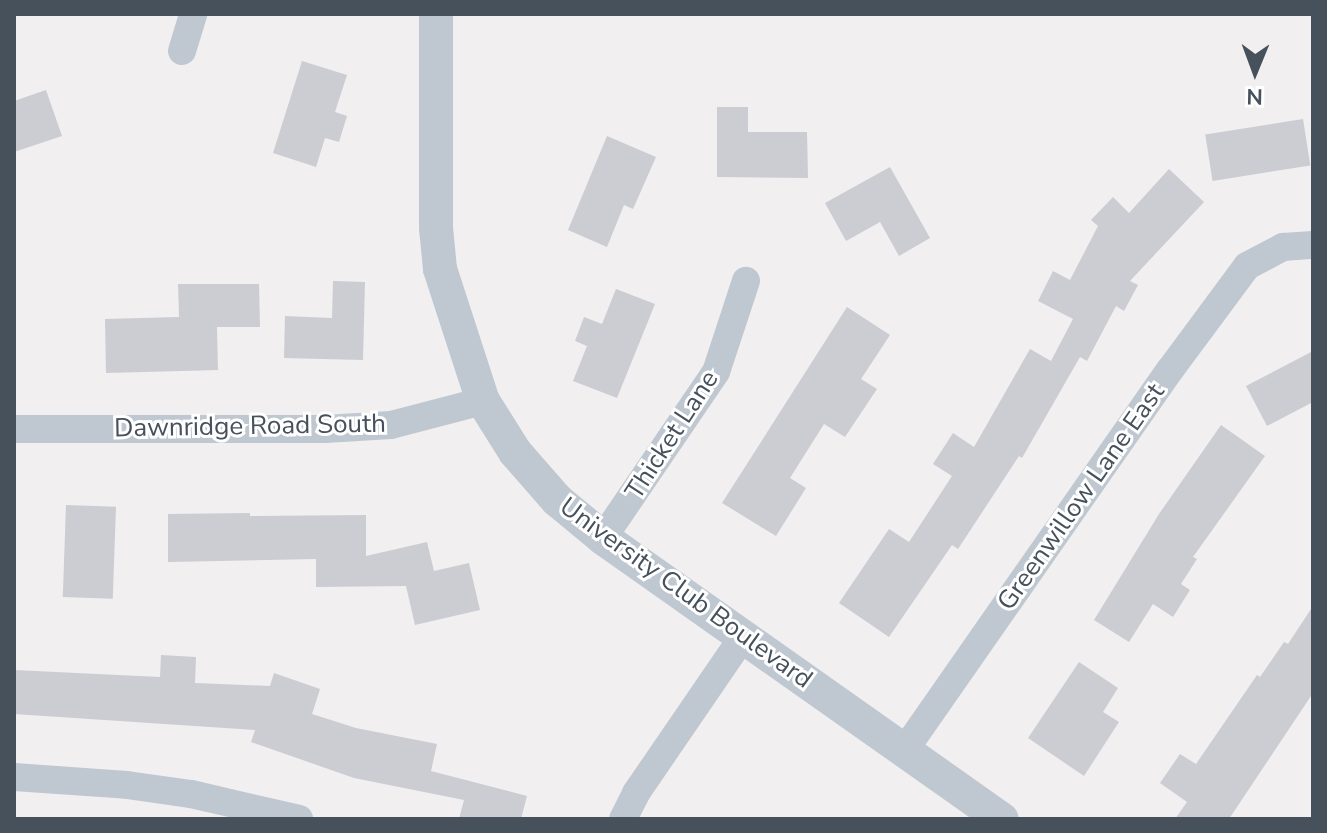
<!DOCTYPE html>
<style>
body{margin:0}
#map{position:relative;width:1327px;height:833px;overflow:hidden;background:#f1efef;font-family:"Nunito Sans",sans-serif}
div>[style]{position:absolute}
.building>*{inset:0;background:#cbcdd3;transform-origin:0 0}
.minor>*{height:28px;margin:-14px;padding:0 14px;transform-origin:14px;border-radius:14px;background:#bfc8d1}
.tertiary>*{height:34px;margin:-17px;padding:0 17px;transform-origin:17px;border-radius:17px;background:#bfc8d1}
span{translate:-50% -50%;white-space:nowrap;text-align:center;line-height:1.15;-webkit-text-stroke:6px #fff;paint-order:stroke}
.street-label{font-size:26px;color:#46515c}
.frame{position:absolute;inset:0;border:16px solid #46515c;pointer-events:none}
.north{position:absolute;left:1215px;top:32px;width:80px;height:80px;-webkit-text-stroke:6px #fff;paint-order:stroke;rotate:181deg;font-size:22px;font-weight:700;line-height:32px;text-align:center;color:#46515c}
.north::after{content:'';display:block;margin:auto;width:28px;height:36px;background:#46515c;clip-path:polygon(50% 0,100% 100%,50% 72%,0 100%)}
</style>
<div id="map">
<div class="building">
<div style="clip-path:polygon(302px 61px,347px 75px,335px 112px,347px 116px,339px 142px,325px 138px,316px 167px,273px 153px)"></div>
<div style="clip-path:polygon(46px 90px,62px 136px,14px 152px,14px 101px)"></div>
<div style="clip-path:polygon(717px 107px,748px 107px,748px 132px,807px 132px,808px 178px,717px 177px)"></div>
<div style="left:1303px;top:119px;width:47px;height:99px;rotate:81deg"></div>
<div style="clip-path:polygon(607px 136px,656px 157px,633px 209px,624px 205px,607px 247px,568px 230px)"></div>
<div style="clip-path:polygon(890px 167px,930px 238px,899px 256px,880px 222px,846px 241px,825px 203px)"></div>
<div style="clip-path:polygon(1169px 169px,1204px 202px,1130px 281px,1138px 285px,1124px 311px,1116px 306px,1087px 361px,1080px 357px,1022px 458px,1019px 456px,958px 549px,952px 545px,889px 637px,839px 603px,889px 529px,909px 542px,952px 476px,933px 464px,953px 433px,974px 447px,1030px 349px,1051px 361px,1073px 319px,1038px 301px,1053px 271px,1070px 280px,1098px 226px,1091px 220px,1113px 197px,1129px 213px)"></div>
<div style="clip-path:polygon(333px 281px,365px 282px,363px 360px,284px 358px,285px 316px,332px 318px)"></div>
<div style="clip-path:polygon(178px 284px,259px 284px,260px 327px,217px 327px,218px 370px,106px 373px,105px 319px,179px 317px)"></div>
<div style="clip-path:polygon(616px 289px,655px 304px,617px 398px,573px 381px,587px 346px,575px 341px,584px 317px,602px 324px)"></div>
<div style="clip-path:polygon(847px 307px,890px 335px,861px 379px,877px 389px,845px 437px,824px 424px,790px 478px,806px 488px,776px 536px,722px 503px)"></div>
<div style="clip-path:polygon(1313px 351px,1313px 402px,1267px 426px,1246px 386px)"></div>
<div style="clip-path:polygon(1221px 425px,1265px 456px,1193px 557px,1197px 559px,1181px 584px,1190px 590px,1173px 617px,1153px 604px,1129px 642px,1094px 620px,1159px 514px)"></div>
<div style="left:66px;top:505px;width:50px;height:92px;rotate:2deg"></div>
<div style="clip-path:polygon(250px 513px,250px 516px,366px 515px,366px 556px,427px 542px,434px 571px,469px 563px,480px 610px,415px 625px,406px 586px,316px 587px,316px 559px,168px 562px,168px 514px)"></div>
<div style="clip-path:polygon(1313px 606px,1313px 693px,1229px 819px,1175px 819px,1187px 802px,1160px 783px,1180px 754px,1196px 764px,1257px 675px,1260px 677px,1284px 642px,1288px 644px)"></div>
<div style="clip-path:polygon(161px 655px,196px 657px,195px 683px,270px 686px,274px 673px,320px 689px,312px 714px,356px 728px,437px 744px,431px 771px,527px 796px,521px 819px,459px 819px,464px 800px,354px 778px,251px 742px,255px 730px,14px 714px,14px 670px,160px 677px)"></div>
<div style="clip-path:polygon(1079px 662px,1118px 688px,1103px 712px,1119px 722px,1084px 776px,1028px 738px)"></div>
</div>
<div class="minor">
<div style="left:182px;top:51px;width:39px;rotate:-73deg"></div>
<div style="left:14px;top:429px;width:311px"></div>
<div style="left:325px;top:429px;width:66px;rotate:-3.5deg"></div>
<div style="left:391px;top:425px;width:95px;rotate:-14.6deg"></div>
<div style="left:603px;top:538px;width:201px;rotate:-55.8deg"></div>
<div style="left:716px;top:372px;width:96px;rotate:-71.8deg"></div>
<div style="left:904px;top:751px;width:465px;rotate:-55.1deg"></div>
<div style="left:1170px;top:370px;width:129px;rotate:-53.5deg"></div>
<div style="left:1247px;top:266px;width:41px;rotate:-27.8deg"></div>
<div style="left:1283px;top:247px;width:30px;rotate:-4deg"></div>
<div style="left:14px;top:777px;width:113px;rotate:4deg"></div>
<div style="left:127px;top:785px;width:65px;rotate:8deg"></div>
<div style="left:191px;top:794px;width:111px;rotate:13deg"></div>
<div style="left:623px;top:819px;width:29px;rotate:-63deg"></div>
<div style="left:636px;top:793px;width:188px;rotate:-55.6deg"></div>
</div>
<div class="tertiary">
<div style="left:436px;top:14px;width:214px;rotate:90deg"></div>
<div style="left:436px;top:228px;width:41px;rotate:84.4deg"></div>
<div style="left:440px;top:269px;width:139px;rotate:72deg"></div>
<div style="left:483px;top:401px;width:60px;rotate:57.9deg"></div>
<div style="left:515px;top:452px;width:64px;rotate:48.8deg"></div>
<div style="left:557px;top:500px;width:60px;rotate:39.6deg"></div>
<div style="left:603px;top:538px;width:488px;rotate:35.2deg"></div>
</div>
<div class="street-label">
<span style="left:250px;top:426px;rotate:-1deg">Dawnridge Road South</span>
<span style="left:672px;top:435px;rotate:-57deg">Thicket Lane</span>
<span style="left:1081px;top:497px;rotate:-55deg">Greenwillow Lane East</span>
<span style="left:686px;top:593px;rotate:36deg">University Club Boulevard</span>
</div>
<div class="frame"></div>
<div class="north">N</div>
</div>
